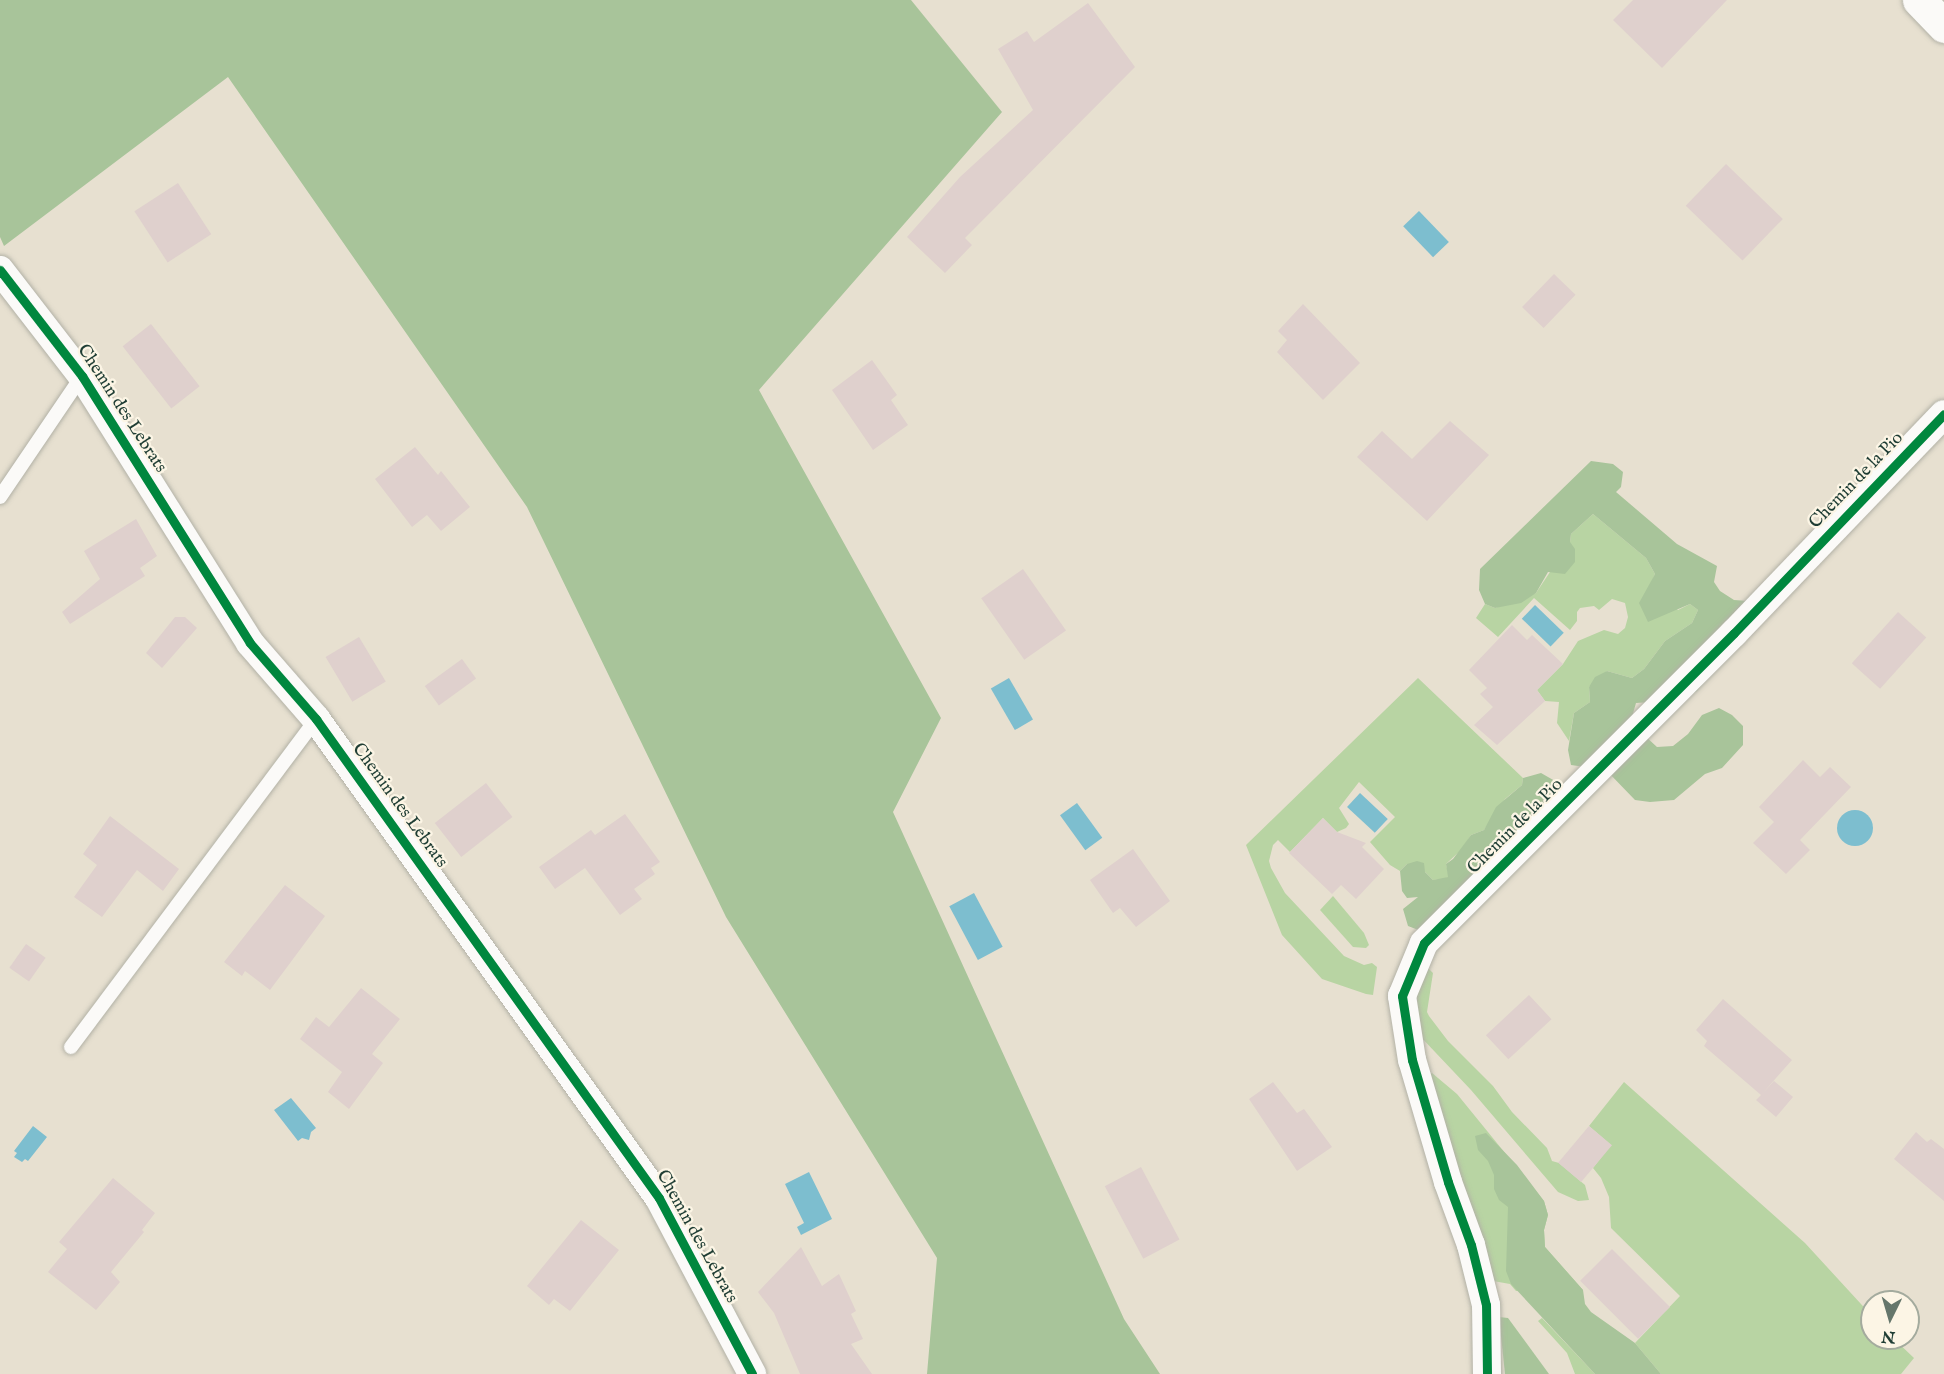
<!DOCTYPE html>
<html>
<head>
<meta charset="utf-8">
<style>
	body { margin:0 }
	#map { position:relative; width:1944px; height:1374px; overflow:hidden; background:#e7e0d0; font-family:"IM FELL English",serif }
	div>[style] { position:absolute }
	.green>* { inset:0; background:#b8d4a3 }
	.forest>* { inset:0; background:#a8c49a }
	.water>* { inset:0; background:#7dbecf; transform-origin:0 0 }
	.round { border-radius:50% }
	.building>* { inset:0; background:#dfd0cd; transform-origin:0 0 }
	.roads { filter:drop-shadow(0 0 2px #b2b1a6) drop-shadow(0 0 2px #b2b1a6) }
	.service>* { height:14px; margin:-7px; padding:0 7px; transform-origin:7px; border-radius:7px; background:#fbfaf8 }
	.minor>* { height:28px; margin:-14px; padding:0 14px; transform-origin:14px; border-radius:14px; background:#fbfaf8 }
	.primary>* { height:33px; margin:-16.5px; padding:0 16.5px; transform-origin:16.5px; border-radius:16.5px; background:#fbfaf8 }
	.cycleway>* { height:9px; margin:-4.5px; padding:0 4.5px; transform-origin:4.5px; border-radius:4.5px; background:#00873e }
	span { translate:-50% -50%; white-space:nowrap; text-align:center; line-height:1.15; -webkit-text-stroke:4.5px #fcf5e5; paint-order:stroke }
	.street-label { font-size:18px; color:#1f3d34 }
	.north { position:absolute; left:1860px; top:1290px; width:60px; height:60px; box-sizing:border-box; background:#fcf5e5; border:2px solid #a4ab9e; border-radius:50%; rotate:185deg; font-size:16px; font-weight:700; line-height:24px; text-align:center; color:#1f3d34 }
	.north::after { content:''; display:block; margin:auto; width:21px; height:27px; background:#65766b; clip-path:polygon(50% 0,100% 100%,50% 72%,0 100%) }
</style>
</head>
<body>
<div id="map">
	<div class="green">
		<i style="clip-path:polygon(1593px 514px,1646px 558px,1655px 574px,1649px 587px,1678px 610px,1690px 604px,1698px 610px,1692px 623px,1665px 641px,1644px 669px,1632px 678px,1607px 671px,1589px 687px,1590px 702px,1574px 713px,1569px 741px,1557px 723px,1559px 702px,1545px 701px,1537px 690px,1563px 664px,1578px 641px,1604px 630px,1618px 634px,1625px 628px,1628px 617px,1625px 603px,1612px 599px,1599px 610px,1594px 606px,1580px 608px,1577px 612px,1577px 621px,1570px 630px,1534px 598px,1498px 637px,1476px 618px,1485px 604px,1495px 608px,1536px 593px,1570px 542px,1571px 534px)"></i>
		<i style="clip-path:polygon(1418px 678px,1523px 778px,1522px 785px,1505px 799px,1484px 830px,1471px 835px,1462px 849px,1446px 864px,1449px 877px,1443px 879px,1433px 880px,1425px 872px,1407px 864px,1400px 871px,1390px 865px,1370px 842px,1395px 817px,1359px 782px,1339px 808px,1349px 824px,1346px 828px,1337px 832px,1323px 818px,1290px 852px,1278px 840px,1273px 845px,1269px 861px,1271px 868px,1285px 893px,1344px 956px,1364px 965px,1372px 963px,1377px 967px,1373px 995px,1366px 994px,1322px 979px,1282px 935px,1246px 845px)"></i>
		<i style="clip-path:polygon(1333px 896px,1364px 933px,1369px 945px,1366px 948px,1353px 947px,1320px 910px)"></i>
		<i style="clip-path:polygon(1427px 967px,1433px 973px,1427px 1012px,1429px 1016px,1448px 1041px,1493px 1086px,1512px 1112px,1547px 1148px,1552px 1161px,1559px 1163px,1585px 1185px,1589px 1200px,1578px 1201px,1558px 1192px,1471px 1090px,1418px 1034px,1414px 1004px)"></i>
		<i style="clip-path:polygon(1432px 1073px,1457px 1094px,1544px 1201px,1548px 1215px,1544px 1230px,1545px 1247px,1583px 1290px,1516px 1291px,1510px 1284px,1493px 1281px,1428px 1075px)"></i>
		<i style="clip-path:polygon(1624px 1082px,1805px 1243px,1872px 1316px,1872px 1338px,1893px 1338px,1914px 1358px,1901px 1374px,1661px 1374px,1635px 1343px,1680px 1296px,1611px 1228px,1609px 1197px,1601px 1178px,1593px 1168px,1611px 1145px,1589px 1126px)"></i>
		<i style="clip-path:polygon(1542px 1318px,1595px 1374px,1575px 1374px,1567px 1353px,1538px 1321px)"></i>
	</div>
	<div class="forest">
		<i style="clip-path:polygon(0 0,911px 0,1002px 112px,759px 390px,941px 718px,893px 812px,1124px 1319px,1160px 1374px,927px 1374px,937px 1258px,726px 917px,527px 507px,228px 77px,4px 246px,0 237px)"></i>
		<i style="clip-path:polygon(1591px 461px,1613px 464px,1623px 472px,1621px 487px,1616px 492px,1677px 544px,1717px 566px,1714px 582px,1720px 591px,1734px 600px,1748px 601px,1722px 660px,1697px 691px,1682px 700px,1636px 703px,1632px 717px,1644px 735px,1657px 747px,1673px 746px,1688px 734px,1702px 715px,1719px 708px,1732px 715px,1743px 726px,1743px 745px,1722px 768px,1705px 774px,1674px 800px,1650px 802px,1635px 800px,1606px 770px,1571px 765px,1568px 750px,1574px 713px,1590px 702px,1589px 687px,1595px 677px,1607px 671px,1632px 678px,1644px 669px,1665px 641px,1692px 623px,1698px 610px,1690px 604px,1648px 622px,1639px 603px,1655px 574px,1646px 558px,1593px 514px,1571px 534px,1570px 542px,1575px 549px,1575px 562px,1565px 574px,1548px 572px,1536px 593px,1521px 603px,1495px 608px,1485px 604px,1479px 590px,1480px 569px)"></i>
		<i style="clip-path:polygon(1541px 773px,1562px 785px,1421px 931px,1408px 926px,1403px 909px,1418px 897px,1407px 898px,1402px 891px,1400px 871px,1407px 864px,1417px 861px,1424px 863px,1425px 872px,1433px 880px,1448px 877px,1446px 864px,1453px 859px,1471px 835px,1484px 830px,1496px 807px,1522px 785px,1523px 778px)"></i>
		<i style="clip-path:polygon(1486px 1133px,1517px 1165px,1544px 1201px,1548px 1215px,1544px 1230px,1545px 1247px,1583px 1290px,1585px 1304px,1591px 1312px,1635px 1343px,1661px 1374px,1595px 1374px,1511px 1284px,1506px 1271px,1508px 1207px,1499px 1200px,1494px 1189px,1494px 1175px,1488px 1161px,1478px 1150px,1475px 1136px)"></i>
		<i style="clip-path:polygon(1499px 1317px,1508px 1318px,1549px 1374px,1505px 1374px)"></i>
	</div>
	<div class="water">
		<i style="left:1419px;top:211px;width:43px;height:22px;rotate:46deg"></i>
		<i style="left:1535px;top:605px;width:40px;height:19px;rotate:44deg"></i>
		<i style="left:1009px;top:678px;width:48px;height:21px;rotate:60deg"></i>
		<i style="left:1360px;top:793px;width:38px;height:19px;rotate:43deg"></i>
		<i style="left:1077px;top:803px;width:43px;height:21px;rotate:54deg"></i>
		<i class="round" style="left:1837px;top:810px;width:36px;height:36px"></i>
		<i style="left:974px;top:893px;width:61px;height:28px;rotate:62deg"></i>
		<i style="clip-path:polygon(291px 1098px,316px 1128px,311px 1132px,309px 1140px,302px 1138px,298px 1141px,274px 1110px)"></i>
		<i style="clip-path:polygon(33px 1126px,47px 1137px,28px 1161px,25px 1159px,22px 1162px,14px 1157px,17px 1153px,14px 1151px)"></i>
		<i style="clip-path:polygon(809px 1172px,832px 1219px,801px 1235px,797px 1227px,804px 1223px,785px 1184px)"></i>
	</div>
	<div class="building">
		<i style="clip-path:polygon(1633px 0,1727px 0,1662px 68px,1613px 20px)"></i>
		<i style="clip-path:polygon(1088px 3px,1135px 67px,965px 238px,972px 245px,945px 273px,907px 237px,960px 177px,1033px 110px,998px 49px,1027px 31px,1034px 42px)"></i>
		<i style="left:1726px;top:164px;width:79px;height:58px;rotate:44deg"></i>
		<i style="left:178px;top:183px;width:61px;height:52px;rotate:57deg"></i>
		<i style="left:1554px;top:274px;width:30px;height:46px;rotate:44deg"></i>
		<i style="clip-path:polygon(1303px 304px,1360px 363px,1323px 400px,1277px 352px,1287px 340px,1278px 331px)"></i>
		<i style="left:151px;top:324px;width:79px;height:36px;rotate:52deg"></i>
		<i style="clip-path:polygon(872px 360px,897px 395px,891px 400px,908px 425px,873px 450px,832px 390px)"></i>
		<i style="clip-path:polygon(1450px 421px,1489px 455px,1427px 521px,1357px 457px,1382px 431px,1412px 459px)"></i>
		<i style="clip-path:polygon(415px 447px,438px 475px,441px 471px,470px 507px,441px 531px,427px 515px,412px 527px,375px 479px)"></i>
		<i style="clip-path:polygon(136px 519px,157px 556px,140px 568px,145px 576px,70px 624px,62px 612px,100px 579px,84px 551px)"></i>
		<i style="left:1023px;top:569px;width:75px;height:51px;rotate:55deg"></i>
		<i style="left:1898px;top:612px;width:38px;height:69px;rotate:42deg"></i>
		<i style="clip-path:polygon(175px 617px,185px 617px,197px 628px,162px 668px,146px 653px)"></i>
		<i style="clip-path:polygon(1512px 625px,1527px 640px,1532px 635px,1563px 664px,1537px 690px,1545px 701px,1497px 745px,1474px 725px,1493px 707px,1480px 694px,1487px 688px,1469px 670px)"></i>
		<i style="left:359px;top:637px;width:52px;height:39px;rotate:59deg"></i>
		<i style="left:462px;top:659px;width:24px;height:46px;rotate:54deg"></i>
		<i style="clip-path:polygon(1803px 760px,1820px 777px,1830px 767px,1851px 787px,1800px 840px,1810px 850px,1786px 874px,1753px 843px,1774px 822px,1759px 807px)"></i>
		<i style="left:486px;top:783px;width:43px;height:65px;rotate:52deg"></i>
		<i style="clip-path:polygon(625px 814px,660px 862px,651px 868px,655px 874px,634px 889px,642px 899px,620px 915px,585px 868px,555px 889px,539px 867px,591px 830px,595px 835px)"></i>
		<i style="clip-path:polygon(110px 816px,179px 869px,163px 891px,137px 870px,102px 917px,74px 897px,97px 865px,83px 854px)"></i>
		<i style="clip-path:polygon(1323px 818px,1337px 832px,1366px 843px,1362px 847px,1384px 869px,1356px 899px,1341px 885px,1332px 894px,1289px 853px)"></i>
		<i style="clip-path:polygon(1133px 849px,1170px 901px,1136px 927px,1120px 908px,1113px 913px,1090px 880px)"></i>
		<i style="clip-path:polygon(285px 885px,325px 916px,270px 990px,245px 971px,242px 976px,224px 962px)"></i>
		<i style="left:26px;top:944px;width:24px;height:29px;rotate:35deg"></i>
		<i style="clip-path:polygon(361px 988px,400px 1019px,372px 1054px,383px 1063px,349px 1109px,328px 1092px,342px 1072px,300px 1039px,316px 1017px,329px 1027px)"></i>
		<i style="left:1529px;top:995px;width:33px;height:59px;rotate:47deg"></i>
		<i style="clip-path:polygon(1723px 999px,1792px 1060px,1762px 1094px,1774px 1081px,1793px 1097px,1776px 1117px,1756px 1100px,1761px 1095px,1704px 1046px,1707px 1041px,1696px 1030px)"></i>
		<i style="clip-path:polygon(1273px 1082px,1297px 1113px,1304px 1109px,1332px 1147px,1297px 1171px,1249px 1099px)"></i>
		<i style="left:1589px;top:1126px;width:30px;height:48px;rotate:40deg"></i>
		<i style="clip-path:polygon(1916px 1132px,1927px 1142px,1931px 1139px,1944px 1149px,1944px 1201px,1894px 1159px)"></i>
		<i style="left:1141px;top:1167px;width:82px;height:41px;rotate:62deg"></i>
		<i style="clip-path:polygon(113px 1178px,155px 1213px,142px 1230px,144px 1232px,111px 1272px,120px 1282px,96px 1310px,48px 1272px,67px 1249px,59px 1242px)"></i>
		<i style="clip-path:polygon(581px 1220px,619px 1250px,570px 1311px,554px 1299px,549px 1305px,527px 1286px)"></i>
		<i style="clip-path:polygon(801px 1247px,822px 1286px,839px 1274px,856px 1311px,851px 1314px,863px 1339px,851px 1344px,872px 1374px,800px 1374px,774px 1313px,758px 1292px)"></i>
		<i style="left:1612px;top:1249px;width:82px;height:45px;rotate:45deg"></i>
	</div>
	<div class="roads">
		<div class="service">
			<i style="left:0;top:497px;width:146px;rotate:-55.9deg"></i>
			<i style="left:71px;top:1047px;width:409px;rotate:-53.2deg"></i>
		</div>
		<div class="minor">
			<i style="left:0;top:270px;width:134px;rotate:52.3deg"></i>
			<i style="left:82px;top:376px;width:315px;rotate:57.8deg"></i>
			<i style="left:250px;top:643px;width:101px;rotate:49deg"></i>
			<i style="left:316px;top:719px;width:589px;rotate:54.39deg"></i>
			<i style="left:659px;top:1198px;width:199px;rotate:62.1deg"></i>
			<i style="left:1487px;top:1374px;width:69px;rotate:-90.8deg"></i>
			<i style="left:1486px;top:1305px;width:62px;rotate:-104deg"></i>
			<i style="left:1471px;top:1245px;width:67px;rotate:-110.1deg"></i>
			<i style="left:1448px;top:1182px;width:127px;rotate:-106.4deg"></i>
			<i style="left:1412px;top:1060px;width:65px;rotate:-98.9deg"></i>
			<i style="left:1402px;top:996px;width:57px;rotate:-67.5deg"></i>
			<i style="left:1424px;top:943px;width:438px;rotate:-45deg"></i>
			<i style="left:1734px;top:633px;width:303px;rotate:-46.2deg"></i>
		</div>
		<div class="primary">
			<i style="left:1919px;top:0;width:36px;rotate:46deg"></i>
		</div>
	</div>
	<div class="cycleway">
		<i style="left:0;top:270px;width:134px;rotate:52.3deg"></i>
		<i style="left:82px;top:376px;width:315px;rotate:57.8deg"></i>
		<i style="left:250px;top:643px;width:101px;rotate:49deg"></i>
		<i style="left:316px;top:719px;width:589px;rotate:54.39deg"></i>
		<i style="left:659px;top:1198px;width:199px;rotate:62.1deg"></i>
		<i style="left:1487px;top:1374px;width:69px;rotate:-90.8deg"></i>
		<i style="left:1486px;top:1305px;width:62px;rotate:-104deg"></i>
		<i style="left:1471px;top:1245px;width:67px;rotate:-110.1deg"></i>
		<i style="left:1448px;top:1182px;width:127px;rotate:-106.4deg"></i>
		<i style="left:1412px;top:1060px;width:65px;rotate:-98.9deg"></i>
		<i style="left:1402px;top:996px;width:57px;rotate:-67.5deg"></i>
		<i style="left:1424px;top:943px;width:438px;rotate:-45deg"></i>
		<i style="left:1734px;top:633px;width:303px;rotate:-46.2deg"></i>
	</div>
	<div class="street-label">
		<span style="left:121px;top:409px;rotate:57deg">Chemin des Lebrats</span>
		<span style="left:1857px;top:481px;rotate:-46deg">Chemin de la Pio</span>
		<span style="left:399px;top:806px;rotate:54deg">Chemin des Lebrats</span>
		<span style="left:1516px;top:827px;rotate:-45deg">Chemin de la Pio</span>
		<span style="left:696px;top:1237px;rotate:61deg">Chemin des Lebrats</span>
	</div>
	<div class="north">N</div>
</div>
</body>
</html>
